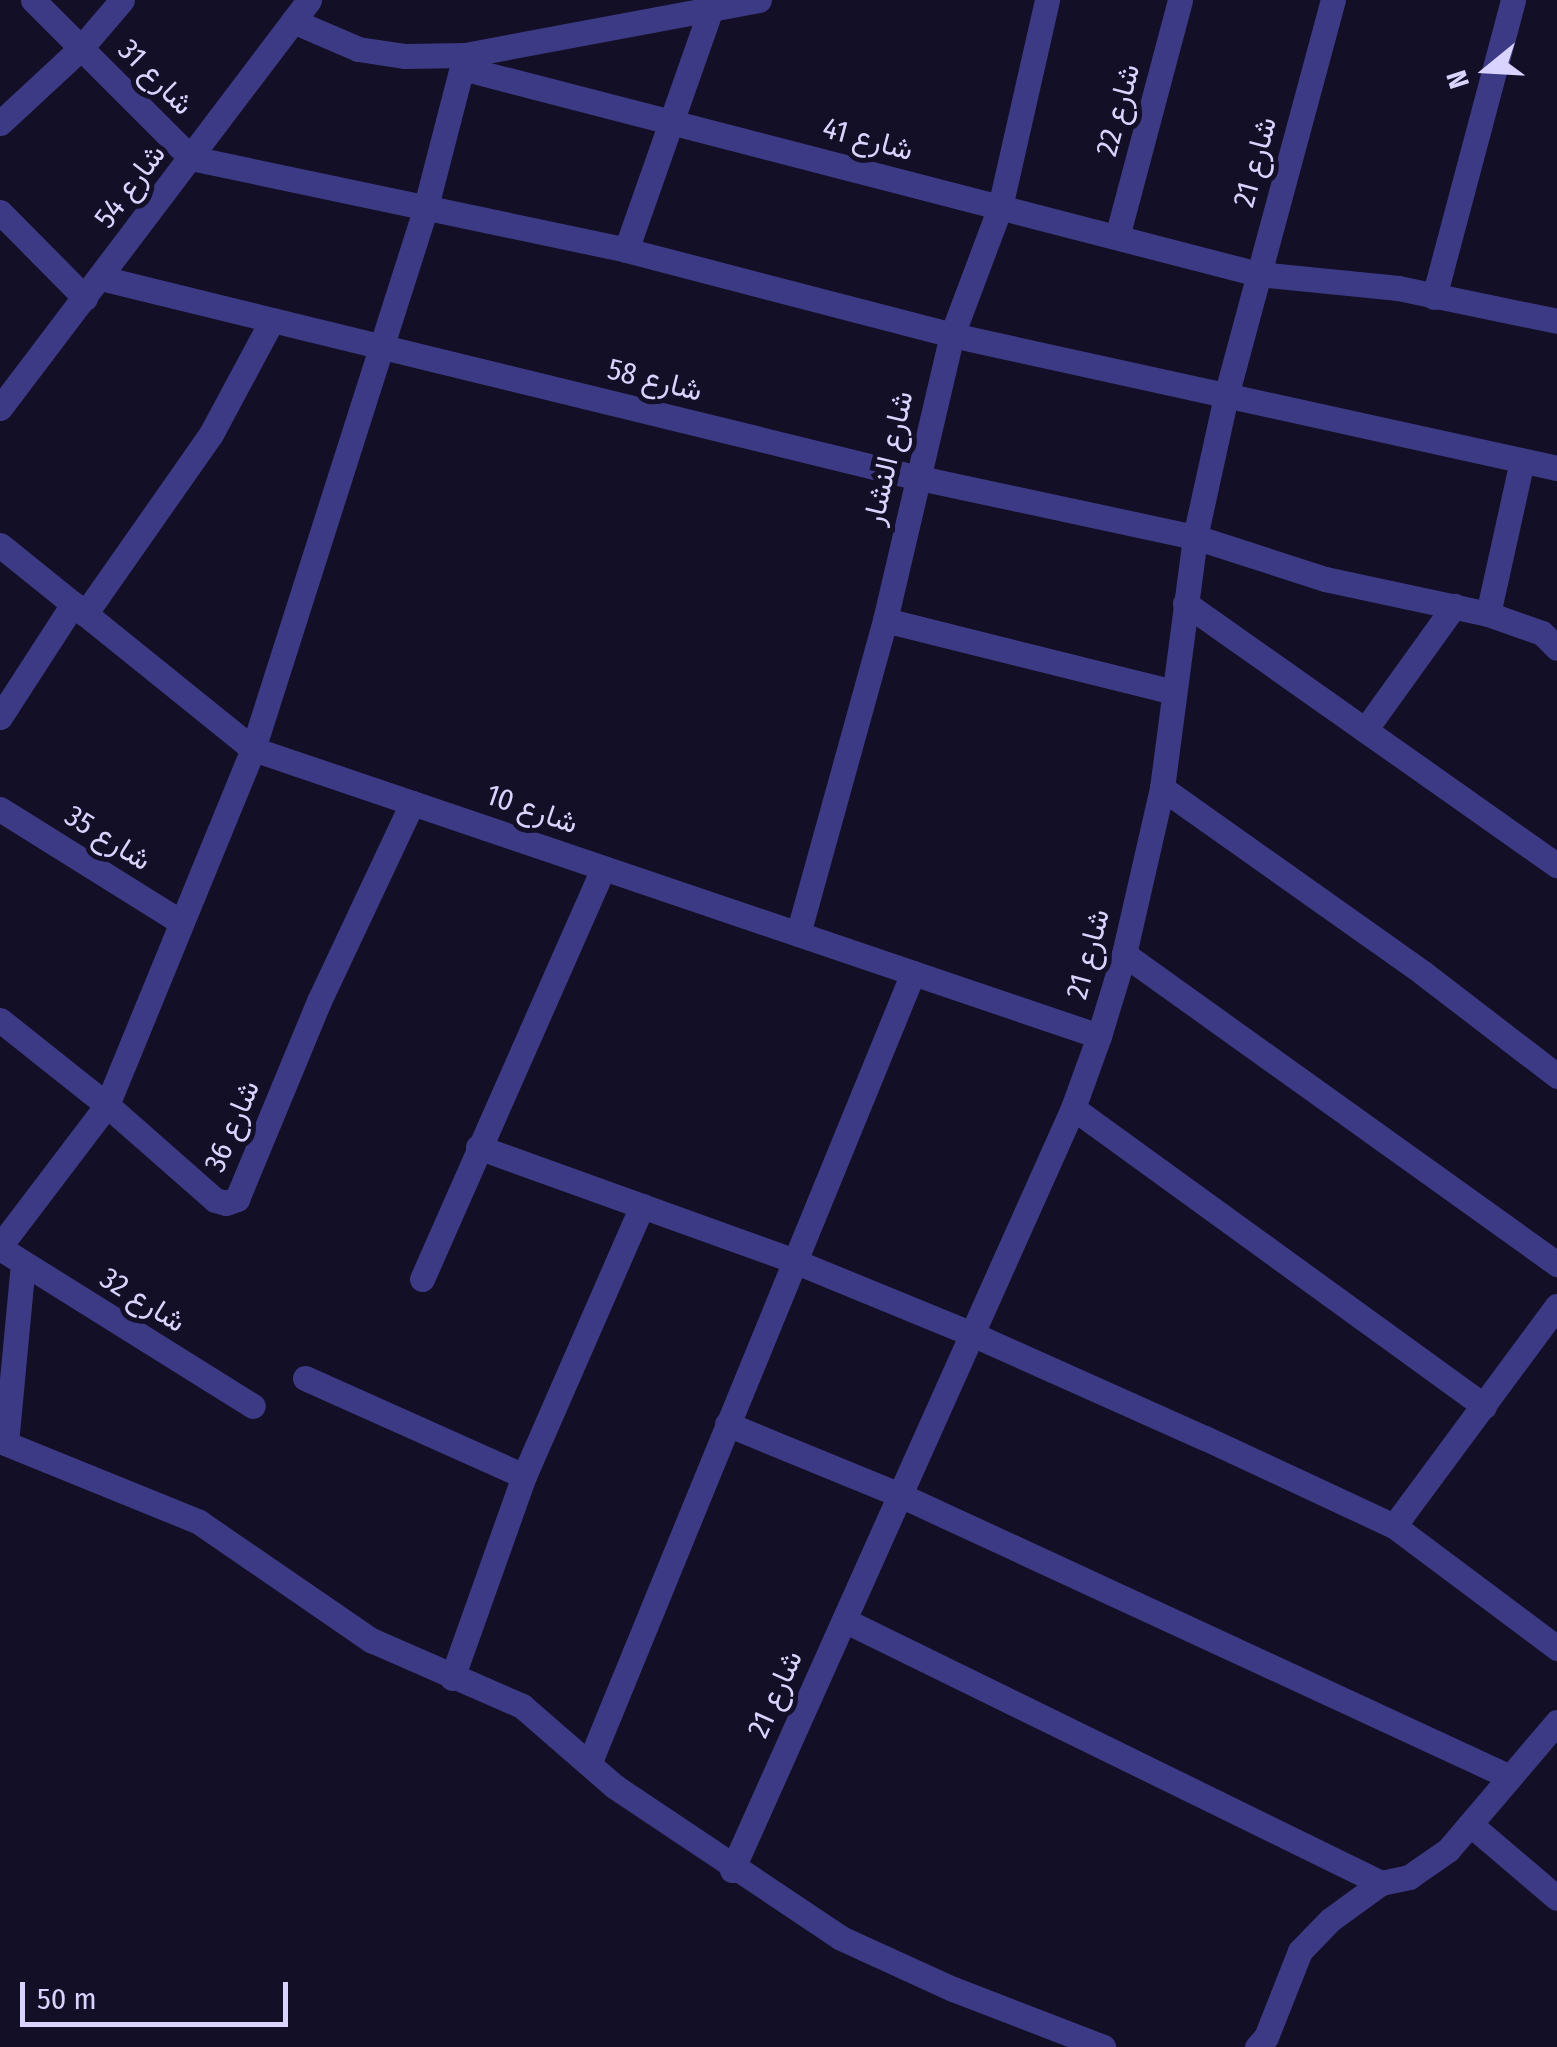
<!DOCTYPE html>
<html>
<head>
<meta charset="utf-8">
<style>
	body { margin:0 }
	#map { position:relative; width:1557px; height:2047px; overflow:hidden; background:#130f26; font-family:"Fira Sans Condensed",Vazirmatn,sans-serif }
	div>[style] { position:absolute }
	.minor>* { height:25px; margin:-12.5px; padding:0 12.5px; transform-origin:12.5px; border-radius:12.5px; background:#3d3a85 }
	span { translate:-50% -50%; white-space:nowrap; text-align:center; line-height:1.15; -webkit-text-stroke:10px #130f26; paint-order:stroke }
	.street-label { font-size:30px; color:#d9d4ff }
	.north { position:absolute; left:1437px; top:20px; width:100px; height:100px; -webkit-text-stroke:8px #130f26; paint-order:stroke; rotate:252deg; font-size:28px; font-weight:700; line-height:40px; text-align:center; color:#d9d4ff }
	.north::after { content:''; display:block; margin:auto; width:35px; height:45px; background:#d9d4ff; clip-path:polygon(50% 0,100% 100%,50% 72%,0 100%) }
	.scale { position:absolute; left:20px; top:1982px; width:268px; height:45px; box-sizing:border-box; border:5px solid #d9d4ff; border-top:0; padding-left:12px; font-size:30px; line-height:35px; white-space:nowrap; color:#d9d4ff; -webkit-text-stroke:8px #130f26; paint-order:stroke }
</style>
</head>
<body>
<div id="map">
	<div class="minor">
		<i style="left:33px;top:0;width:223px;rotate:45deg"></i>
		<i style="left:191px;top:158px;width:445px;rotate:11.9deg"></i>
		<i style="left:626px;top:250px;width:337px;rotate:14.6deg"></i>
		<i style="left:952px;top:335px;width:619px;rotate:12.4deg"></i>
		<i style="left:293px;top:21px;width:71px;rotate:23.3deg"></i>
		<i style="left:358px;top:49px;width:48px;rotate:8.5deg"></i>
		<i style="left:405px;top:56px;width:60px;rotate:-1deg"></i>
		<i style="left:465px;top:55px;width:299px;rotate:-10.6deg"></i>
		<i style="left:462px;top:68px;width:822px;rotate:14.51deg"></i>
		<i style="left:1258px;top:274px;width:141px;rotate:5.7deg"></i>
		<i style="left:1398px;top:288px;width:162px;rotate:11.7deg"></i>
		<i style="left:0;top:123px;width:110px;rotate:-42.8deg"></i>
		<i style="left:81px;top:48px;width:63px;rotate:-49.5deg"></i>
		<i style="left:0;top:212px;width:121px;rotate:45.3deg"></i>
		<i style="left:1117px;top:237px;width:245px;rotate:-75.1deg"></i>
		<i style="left:626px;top:250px;width:256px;rotate:-70.6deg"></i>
		<i style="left:101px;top:278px;width:838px;rotate:13.74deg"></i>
		<i style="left:915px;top:477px;width:286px;rotate:12.1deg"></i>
		<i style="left:1195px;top:537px;width:137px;rotate:17.9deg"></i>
		<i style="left:1325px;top:579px;width:167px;rotate:12.1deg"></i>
		<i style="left:1488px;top:614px;width:57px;rotate:19.4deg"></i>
		<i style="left:1542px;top:633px;width:21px;rotate:45deg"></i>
		<i style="left:1434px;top:297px;width:307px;rotate:-75.1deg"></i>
		<i style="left:0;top:408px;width:512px;rotate:-52.86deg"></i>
		<i style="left:0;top:545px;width:325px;rotate:38.9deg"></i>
		<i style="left:253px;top:749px;width:893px;rotate:18.74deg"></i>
		<i style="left:1185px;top:603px;width:455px;rotate:35.2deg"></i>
		<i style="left:85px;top:614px;width:220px;rotate:-55deg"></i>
		<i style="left:211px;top:434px;width:129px;rotate:-61.8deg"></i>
		<i style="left:1488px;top:614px;width:157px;rotate:-77.5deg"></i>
		<i style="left:885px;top:620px;width:297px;rotate:14deg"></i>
		<i style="left:0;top:717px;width:135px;rotate:-57.1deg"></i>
		<i style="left:1365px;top:730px;width:153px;rotate:-54.3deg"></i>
		<i style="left:1162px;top:788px;width:320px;rotate:35.3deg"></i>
		<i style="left:1423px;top:973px;width:169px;rotate:37.5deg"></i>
		<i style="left:0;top:809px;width:213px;rotate:32deg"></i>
		<i style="left:798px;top:934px;width:326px;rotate:-74.5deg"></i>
		<i style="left:885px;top:620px;width:293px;rotate:-76.8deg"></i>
		<i style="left:952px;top:335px;width:137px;rotate:-69.4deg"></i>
		<i style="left:1000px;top:207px;width:212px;rotate:-77.2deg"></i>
		<i style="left:1124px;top:954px;width:533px;rotate:35.6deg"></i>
		<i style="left:0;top:1020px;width:137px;rotate:38.5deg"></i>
		<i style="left:107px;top:1105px;width:144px;rotate:41.3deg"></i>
		<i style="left:215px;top:1200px;width:11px;rotate:15deg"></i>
		<i style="left:226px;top:1203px;width:12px;rotate:-20deg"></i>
		<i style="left:237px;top:1199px;width:214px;rotate:-67.5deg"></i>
		<i style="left:319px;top:1001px;width:219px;rotate:-64.8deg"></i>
		<i style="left:1073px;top:1108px;width:508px;rotate:35.94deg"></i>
		<i style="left:478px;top:1147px;width:336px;rotate:19.8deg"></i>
		<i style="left:794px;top:1261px;width:192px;rotate:22.3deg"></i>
		<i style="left:972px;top:1334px;width:255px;rotate:24.1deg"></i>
		<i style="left:1205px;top:1438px;width:208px;rotate:25deg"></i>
		<i style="left:1394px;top:1526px;width:204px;rotate:36.8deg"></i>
		<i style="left:0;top:1246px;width:177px;rotate:-52.8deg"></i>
		<i style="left:107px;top:1105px;width:385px;rotate:-67.7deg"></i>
		<i style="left:253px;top:749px;width:566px;rotate:-72.3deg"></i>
		<i style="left:425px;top:210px;width:160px;rotate:-75.5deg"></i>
		<i style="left:0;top:1248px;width:298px;rotate:32deg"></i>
		<i style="left:422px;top:1279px;width:449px;rotate:-66.2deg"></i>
		<i style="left:305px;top:1378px;width:240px;rotate:24.1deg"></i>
		<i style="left:727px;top:1424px;width:187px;rotate:22.3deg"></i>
		<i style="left:900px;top:1495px;width:672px;rotate:24.81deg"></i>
		<i style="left:0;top:1441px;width:215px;rotate:22.1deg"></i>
		<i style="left:199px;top:1522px;width:209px;rotate:34.5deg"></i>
		<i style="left:371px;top:1640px;width:165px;rotate:23.6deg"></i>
		<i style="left:522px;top:1706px;width:122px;rotate:41deg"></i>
		<i style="left:614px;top:1786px;width:273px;rotate:33.8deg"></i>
		<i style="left:841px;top:1938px;width:123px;rotate:24.5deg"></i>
		<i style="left:953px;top:1989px;width:161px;rotate:21.1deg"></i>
		<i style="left:6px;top:1443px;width:181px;rotate:-84.6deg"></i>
		<i style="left:1394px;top:1526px;width:274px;rotate:-53.5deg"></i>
		<i style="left:844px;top:1620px;width:598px;rotate:26.09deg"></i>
		<i style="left:1381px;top:1883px;width:29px;rotate:-12deg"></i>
		<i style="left:1409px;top:1877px;width:47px;rotate:-34.7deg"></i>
		<i style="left:1448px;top:1850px;width:168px;rotate:-49.6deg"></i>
		<i style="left:452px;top:1678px;width:214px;rotate:-70.4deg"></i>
		<i style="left:524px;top:1476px;width:295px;rotate:-66.4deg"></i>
		<i style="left:589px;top:1764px;width:855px;rotate:-67.73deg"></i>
		<i style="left:1470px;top:1824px;width:114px;rotate:40.4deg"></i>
		<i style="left:732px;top:1870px;width:835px;rotate:-65.89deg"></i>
		<i style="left:1073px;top:1108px;width:77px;rotate:-70.1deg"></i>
		<i style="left:1099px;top:1036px;width:86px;rotate:-73deg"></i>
		<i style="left:1124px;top:954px;width:170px;rotate:-77.1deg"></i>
		<i style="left:1162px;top:788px;width:253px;rotate:-82.5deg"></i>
		<i style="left:1195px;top:537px;width:144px;rotate:-77.6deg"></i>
		<i style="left:1226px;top:396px;width:410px;rotate:-74.9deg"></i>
		<i style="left:1257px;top:2047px;width:13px;rotate:-48deg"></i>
		<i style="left:1266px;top:2037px;width:92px;rotate:-68.4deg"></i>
		<i style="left:1300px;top:1951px;width:43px;rotate:-45.9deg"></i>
		<i style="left:1330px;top:1920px;width:63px;rotate:-36deg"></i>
	</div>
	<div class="street-label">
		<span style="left:156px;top:77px;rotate:45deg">شارع 31</span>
		<span style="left:1118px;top:110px;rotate:-75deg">شارع 22</span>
		<span style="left:868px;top:139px;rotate:15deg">شارع 41</span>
		<span style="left:1255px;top:162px;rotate:-75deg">شارع 21</span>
		<span style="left:130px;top:186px;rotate:-53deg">شارع 54</span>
		<span style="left:655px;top:380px;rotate:14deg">شارع 58</span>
		<span style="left:888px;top:458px;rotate:-77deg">شارع النشار</span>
		<span style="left:532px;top:809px;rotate:19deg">شارع 10</span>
		<span style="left:108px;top:838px;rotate:32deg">شارع 35</span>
		<span style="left:1088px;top:954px;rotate:-75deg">شارع 21</span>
		<span style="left:232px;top:1126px;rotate:-67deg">شارع 36</span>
		<span style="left:143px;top:1300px;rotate:32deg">شارع 32</span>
		<span style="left:775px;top:1694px;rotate:-66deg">شارع 21</span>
	</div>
	<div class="north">N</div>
	<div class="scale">50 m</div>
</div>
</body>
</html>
